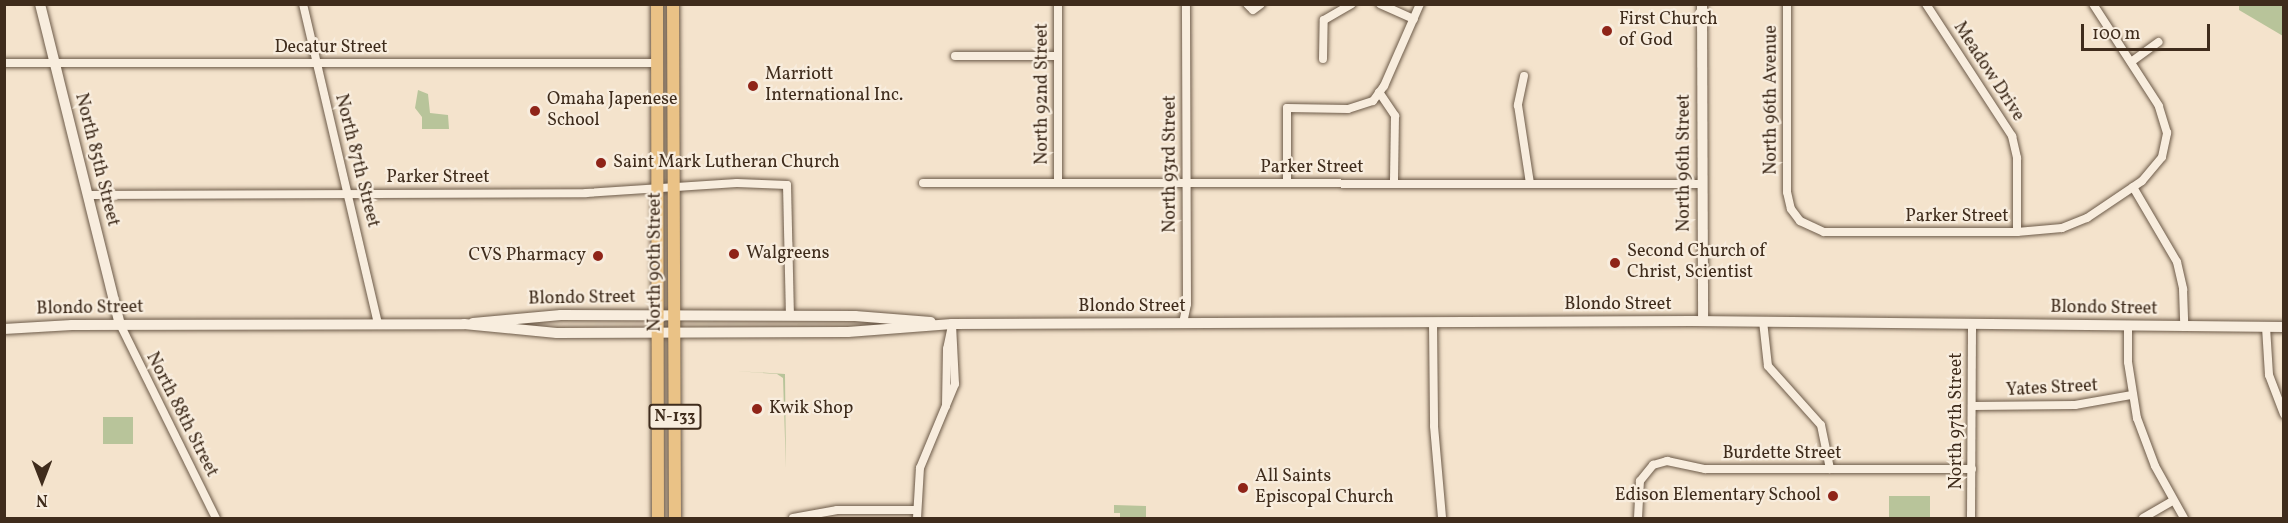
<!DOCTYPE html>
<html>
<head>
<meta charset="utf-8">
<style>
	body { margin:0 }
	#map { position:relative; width:2288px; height:523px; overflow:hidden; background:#f4e3cc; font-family:Vollkorn,serif }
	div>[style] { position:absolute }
	.green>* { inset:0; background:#b8c49a; transform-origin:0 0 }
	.roads { filter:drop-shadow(0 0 2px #6c5a48) drop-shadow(0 0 2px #6c5a48) }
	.street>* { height:8px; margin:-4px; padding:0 4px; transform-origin:4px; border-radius:4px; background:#f8edde }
	.secondary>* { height:10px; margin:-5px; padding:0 5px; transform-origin:5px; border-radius:5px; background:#f8edde }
	.primary>* { height:12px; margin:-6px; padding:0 6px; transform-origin:6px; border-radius:6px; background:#eac286 }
	.dots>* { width:16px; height:16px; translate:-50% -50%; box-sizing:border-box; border:3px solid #f8edde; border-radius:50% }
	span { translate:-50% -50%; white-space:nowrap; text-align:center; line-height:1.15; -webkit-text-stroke:4.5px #f8edde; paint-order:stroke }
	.shield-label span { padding:2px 4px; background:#f8edde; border:2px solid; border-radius:4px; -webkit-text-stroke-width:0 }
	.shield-label { font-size:16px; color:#3f2c1c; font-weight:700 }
	.poi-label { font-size:18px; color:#3f2c1c }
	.left { translate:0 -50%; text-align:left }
	.right { translate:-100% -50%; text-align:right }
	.street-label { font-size:18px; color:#3f2c1c }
	.frame { position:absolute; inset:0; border:6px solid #3f2c1c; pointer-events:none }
	.north { position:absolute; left:12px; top:451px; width:60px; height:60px; -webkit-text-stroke:4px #f8edde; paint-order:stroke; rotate:180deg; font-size:16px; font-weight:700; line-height:24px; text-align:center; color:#3f2c1c }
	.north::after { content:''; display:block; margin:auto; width:21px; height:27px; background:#3f2c1c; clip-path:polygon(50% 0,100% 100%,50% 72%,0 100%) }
	.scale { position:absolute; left:2081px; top:24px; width:129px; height:27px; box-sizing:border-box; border:3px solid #3f2c1c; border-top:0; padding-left:8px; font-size:18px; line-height:21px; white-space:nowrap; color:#3f2c1c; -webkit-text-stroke:4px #f8edde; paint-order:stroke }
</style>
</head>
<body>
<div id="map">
	<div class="green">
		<i style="clip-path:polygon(2239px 5px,2283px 5px,2283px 36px,2239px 10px)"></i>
		<i style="clip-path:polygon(418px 90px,428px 94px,430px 113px,448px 115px,449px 129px,422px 129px,422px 117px,415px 108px)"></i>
		<i style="clip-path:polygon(735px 371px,785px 374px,786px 469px,783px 378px,777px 374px)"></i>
		<i style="left:103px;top:417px;width:30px;height:27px"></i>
		<i style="left:1889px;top:496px;width:41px;height:22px"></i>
		<i style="clip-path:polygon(1114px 505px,1146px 506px,1146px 518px,1120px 518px,1120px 513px,1114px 513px)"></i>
	</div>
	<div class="roads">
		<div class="street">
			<i style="left:303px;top:4px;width:329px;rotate:76.8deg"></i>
			<i style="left:1058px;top:4px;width:179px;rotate:90deg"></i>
			<i style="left:1247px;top:4px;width:8px;rotate:45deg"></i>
			<i style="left:1253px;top:10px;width:10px;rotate:-37deg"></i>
			<i style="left:1380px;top:4px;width:37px;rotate:24deg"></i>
			<i style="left:1787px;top:4px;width:188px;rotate:90deg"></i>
			<i style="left:1787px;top:192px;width:17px;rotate:77deg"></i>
			<i style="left:1791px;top:209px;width:15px;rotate:53deg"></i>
			<i style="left:1800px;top:221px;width:26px;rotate:25deg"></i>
			<i style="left:1824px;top:232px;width:193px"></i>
			<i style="left:2017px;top:232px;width:45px;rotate:-5.1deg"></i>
			<i style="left:2062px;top:228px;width:27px;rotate:-22deg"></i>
			<i style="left:2087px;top:218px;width:66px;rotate:-33.9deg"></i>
			<i style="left:2142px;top:181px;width:31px;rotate:-50deg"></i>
			<i style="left:2162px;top:157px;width:25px;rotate:-78deg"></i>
			<i style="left:2167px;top:133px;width:28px;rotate:-107deg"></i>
			<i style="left:2159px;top:106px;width:121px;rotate:-122.9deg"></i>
			<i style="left:1926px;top:4px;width:158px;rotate:56.9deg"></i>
			<i style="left:2012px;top:136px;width:23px;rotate:77deg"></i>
			<i style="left:2017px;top:158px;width:74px;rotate:90deg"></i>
			<i style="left:955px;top:56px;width:103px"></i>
			<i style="left:1323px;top:59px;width:39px;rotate:-89deg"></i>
			<i style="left:1324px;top:20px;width:32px;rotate:-30deg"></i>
			<i style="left:2131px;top:62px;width:34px;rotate:-36deg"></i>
			<i style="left:4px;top:63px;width:653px"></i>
			<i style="left:1524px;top:76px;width:30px;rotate:102deg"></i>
			<i style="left:1518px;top:105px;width:79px;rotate:81.3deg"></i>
			<i style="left:1379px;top:92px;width:29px;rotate:56deg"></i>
			<i style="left:1395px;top:116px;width:67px;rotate:90.9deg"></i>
			<i style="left:923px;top:183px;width:777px;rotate:0.07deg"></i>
			<i style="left:1287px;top:183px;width:75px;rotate:-90deg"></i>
			<i style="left:1287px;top:108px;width:61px;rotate:0.9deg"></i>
			<i style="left:1348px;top:109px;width:26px;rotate:-18deg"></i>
			<i style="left:1373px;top:101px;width:19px;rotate:-54deg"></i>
			<i style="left:1384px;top:86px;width:90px;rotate:-66.3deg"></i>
			<i style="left:2133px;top:187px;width:87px;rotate:59.6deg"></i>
			<i style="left:2177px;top:262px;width:28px;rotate:77deg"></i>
			<i style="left:2183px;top:289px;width:38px;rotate:88deg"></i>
			<i style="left:88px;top:195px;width:498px;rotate:-0.2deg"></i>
			<i style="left:586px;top:193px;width:151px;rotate:-3.8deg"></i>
			<i style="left:737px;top:183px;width:50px;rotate:2.3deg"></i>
			<i style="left:787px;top:185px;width:131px;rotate:88.7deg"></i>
			<i style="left:1763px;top:321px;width:45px;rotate:83.7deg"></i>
			<i style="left:1768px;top:366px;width:79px;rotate:48.1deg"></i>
			<i style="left:1821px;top:425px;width:45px;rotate:78.4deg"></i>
			<i style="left:1183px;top:323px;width:19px;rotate:-78deg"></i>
			<i style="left:1187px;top:304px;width:300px;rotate:-90.2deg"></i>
			<i style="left:1433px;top:323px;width:103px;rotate:89.4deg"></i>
			<i style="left:1434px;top:426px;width:92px;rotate:85deg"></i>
			<i style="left:120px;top:324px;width:216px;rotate:63.7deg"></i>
			<i style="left:2128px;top:326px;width:36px;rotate:90deg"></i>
			<i style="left:2128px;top:362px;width:57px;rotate:80.9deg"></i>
			<i style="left:2137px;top:418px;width:51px;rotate:69.4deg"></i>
			<i style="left:2155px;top:466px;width:60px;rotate:60.9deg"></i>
			<i style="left:2266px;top:327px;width:48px;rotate:86.4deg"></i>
			<i style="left:2269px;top:375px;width:42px;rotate:69deg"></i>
			<i style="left:946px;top:406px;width:57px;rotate:-89deg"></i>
			<i style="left:947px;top:349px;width:25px;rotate:-78deg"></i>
			<i style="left:1972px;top:406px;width:103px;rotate:-0.6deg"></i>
			<i style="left:2075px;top:405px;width:58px;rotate:-10deg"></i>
			<i style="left:793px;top:518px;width:45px;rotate:-10.3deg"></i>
			<i style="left:837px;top:510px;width:80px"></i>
			<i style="left:917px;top:518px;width:50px;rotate:-86.6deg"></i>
			<i style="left:920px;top:468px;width:91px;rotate:-67.4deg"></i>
			<i style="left:955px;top:384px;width:60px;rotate:-92.9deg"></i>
			<i style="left:1638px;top:518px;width:37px;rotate:-87deg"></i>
			<i style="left:1640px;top:481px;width:21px;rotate:-51deg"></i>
			<i style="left:1653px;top:465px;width:15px;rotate:-16deg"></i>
			<i style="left:1667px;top:461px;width:39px;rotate:12deg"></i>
			<i style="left:1705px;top:469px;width:267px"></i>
			<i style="left:1971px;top:518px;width:195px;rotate:-89.7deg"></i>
			<i style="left:2143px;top:518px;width:34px;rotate:-30deg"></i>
		</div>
		<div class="secondary">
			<i style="left:40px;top:4px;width:330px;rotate:76deg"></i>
			<i style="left:1702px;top:4px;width:317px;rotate:89.8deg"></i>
			<i style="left:473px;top:323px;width:88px;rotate:-5.2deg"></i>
			<i style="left:561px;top:315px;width:294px;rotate:0.2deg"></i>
			<i style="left:855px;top:316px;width:76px;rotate:4.5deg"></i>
			<i style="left:4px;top:329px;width:68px;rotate:-3.4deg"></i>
			<i style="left:72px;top:325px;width:392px;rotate:-0.1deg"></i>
			<i style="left:464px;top:324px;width:93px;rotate:5.5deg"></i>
			<i style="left:557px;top:333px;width:291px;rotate:-0.2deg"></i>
			<i style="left:848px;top:332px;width:104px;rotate:-4.4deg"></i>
			<i style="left:952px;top:324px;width:740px;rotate:-0.23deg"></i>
			<i style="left:1692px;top:321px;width:592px;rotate:0.58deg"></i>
		</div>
		<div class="primary">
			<i style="left:657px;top:4px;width:514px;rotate:89.89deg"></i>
			<i style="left:673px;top:4px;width:514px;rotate:89.78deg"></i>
		</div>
	</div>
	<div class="dots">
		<i style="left:1607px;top:31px;background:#8f2418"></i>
		<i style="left:753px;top:86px;background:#8f2418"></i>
		<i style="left:535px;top:111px;background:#8f2418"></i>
		<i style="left:601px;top:163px;background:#8f2418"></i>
		<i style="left:734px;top:254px;background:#8f2418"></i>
		<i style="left:598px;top:256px;background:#8f2418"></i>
		<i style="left:1615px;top:263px;background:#8f2418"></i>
		<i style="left:757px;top:409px;background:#8f2418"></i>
		<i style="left:1243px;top:488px;background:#8f2418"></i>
		<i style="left:1833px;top:496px;background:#8f2418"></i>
	</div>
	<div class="shield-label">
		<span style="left:675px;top:417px">N-133</span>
	</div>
	<div class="poi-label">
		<span class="left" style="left:1619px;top:31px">First Church<br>of God</span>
		<span class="left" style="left:765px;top:86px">Marriott<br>International Inc.</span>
		<span class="left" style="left:547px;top:111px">Omaha Japenese<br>School</span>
		<span class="left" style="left:613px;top:163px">Saint Mark Lutheran Church</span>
		<span class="left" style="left:1627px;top:263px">Second Church of<br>Christ, Scientist</span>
		<span class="left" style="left:746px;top:254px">Walgreens</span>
		<span class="right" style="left:586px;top:256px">CVS Pharmacy</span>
		<span class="left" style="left:769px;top:409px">Kwik Shop</span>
		<span class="left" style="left:1255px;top:488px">All Saints<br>Episcopal Church</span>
		<span class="right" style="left:1821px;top:496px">Edison Elementary School</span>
	</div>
	<div class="street-label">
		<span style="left:331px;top:48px">Decatur Street</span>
		<span style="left:1988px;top:72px;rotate:57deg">Meadow Drive</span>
		<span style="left:1043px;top:94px;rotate:-90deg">North 92nd Street</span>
		<span style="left:1772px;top:100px;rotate:-90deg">North 96th Avenue</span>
		<span style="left:96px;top:160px;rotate:76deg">North 85th Street</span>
		<span style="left:356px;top:161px;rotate:76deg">North 87th Street</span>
		<span style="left:1685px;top:163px;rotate:-90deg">North 96th Street</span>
		<span style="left:1171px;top:164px;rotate:-90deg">North 93rd Street</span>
		<span style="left:1312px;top:168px">Parker Street</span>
		<span style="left:438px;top:178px">Parker Street</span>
		<span style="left:1957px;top:217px">Parker Street</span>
		<span style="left:656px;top:262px;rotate:-90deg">North 90th Street</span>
		<span style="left:582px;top:299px;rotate:-1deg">Blondo Street</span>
		<span style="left:1618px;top:305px">Blondo Street</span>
		<span style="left:1132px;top:307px">Blondo Street</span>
		<span style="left:90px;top:309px;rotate:-1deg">Blondo Street</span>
		<span style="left:2104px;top:309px;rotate:1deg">Blondo Street</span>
		<span style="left:2052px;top:389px;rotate:-3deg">Yates Street</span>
		<span style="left:181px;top:415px;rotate:63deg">North 88th Street</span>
		<span style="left:1957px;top:421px;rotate:-90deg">North 97th Street</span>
		<span style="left:1782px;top:454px">Burdette Street</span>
	</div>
	<div class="frame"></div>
	<div class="north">N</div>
	<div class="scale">100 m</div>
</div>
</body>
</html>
